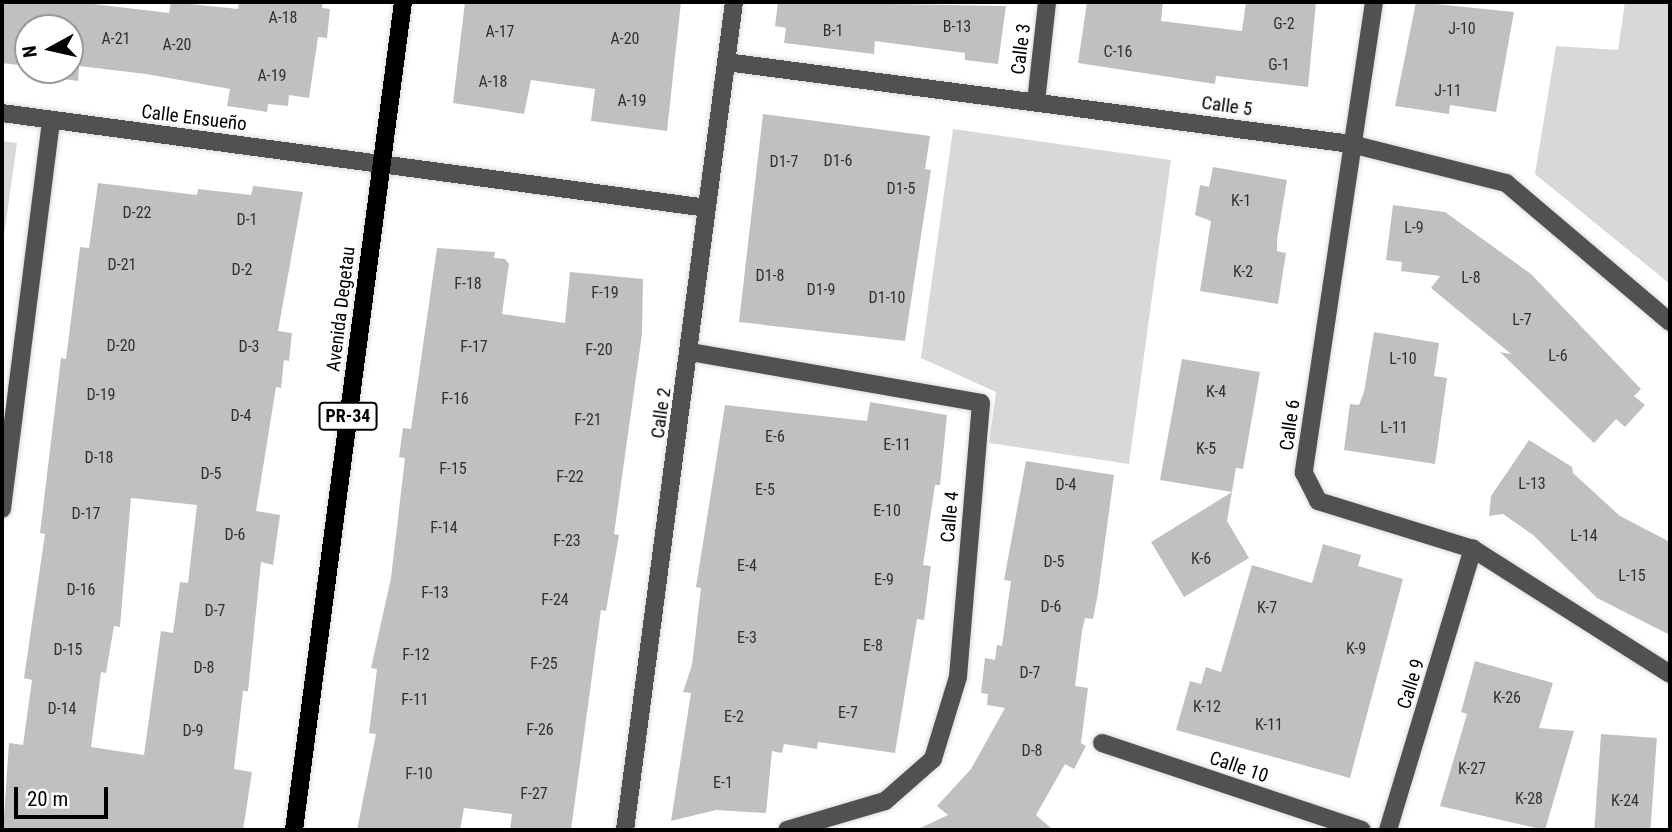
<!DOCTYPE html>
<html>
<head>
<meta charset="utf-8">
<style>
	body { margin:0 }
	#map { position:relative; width:1672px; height:832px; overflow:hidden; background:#fff; font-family:"Roboto Condensed",sans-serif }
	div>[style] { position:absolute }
	.green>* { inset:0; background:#d8d8d8 }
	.building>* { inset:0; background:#c0c0c0; transform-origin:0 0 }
	.roads { filter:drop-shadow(0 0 2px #dbdbdb) drop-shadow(0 0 2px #dbdbdb) }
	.minor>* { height:18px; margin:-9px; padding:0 9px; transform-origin:9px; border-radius:9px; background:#515151 }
	.major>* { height:18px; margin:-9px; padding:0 9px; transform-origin:9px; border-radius:9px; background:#000 }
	span { translate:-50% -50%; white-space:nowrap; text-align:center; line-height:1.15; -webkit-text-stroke:6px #fff; paint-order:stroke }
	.number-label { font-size:16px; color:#303030 }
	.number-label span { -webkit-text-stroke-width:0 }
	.shield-label span { padding:2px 5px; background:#fff; border:2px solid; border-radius:5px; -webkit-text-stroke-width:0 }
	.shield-label { font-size:18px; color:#000; font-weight:700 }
	.street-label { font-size:19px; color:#000 }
	.frame { position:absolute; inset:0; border:4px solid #000; pointer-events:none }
	.north { position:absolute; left:14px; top:14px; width:70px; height:70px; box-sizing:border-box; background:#fff; border:2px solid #999; border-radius:50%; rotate:262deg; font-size:19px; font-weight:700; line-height:28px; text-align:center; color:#000 }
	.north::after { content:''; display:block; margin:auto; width:24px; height:32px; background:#000; clip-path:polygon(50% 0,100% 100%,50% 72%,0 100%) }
	.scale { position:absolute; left:14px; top:787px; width:94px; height:32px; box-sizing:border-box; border:4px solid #000; border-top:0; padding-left:9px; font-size:21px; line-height:24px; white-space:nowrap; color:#000; -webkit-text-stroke:5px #fff; paint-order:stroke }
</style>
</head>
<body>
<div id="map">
	<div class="green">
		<i style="clip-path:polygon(1625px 2px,1670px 2px,1670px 284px,1535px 174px,1556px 46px,1618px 50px)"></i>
		<i style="clip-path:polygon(953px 129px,1171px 160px,1129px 464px,989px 443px,996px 392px,921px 358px)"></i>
		<i style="clip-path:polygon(2px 141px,17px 143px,2px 249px)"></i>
	</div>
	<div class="building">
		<i style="clip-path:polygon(evenodd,2px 2px,77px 2px,169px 13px,171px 2px,238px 9px,239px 2px,323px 2px,322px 8px,330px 9px,327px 38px,318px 37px,309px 98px,289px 95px,288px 106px,268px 104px,267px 112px,227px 106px,230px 89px,146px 74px,79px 66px,78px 81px,25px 74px,26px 66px,2px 63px,2px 2px,28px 28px,70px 28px,70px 70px,28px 70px,28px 28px)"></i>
		<i style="clip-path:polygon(465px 2px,681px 2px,667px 131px,591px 121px,595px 89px,531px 80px,524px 114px,453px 103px)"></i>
		<i style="clip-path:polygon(778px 2px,1006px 6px,998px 64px,965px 60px,965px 53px,875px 41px,874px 54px,784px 43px,786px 28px,775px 26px)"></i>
		<i style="clip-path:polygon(1087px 2px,1163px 2px,1161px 21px,1242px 31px,1246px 2px,1316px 2px,1308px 87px,1216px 76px,1215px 84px,1078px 63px)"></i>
		<i style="clip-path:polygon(1416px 2px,1514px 12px,1496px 112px,1450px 105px,1449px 114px,1395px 106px)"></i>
		<i style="clip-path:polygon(763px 114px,930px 136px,925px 169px,931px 170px,905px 341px,739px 322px)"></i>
		<i style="clip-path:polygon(1213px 167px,1287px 180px,1277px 240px,1277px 251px,1286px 253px,1278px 304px,1200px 291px,1211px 221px,1195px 215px,1200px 185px,1209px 187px)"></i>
		<i style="clip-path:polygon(evenodd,98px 183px,197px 195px,198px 189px,251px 195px,253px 186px,303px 192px,278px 331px,292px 333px,289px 361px,284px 360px,281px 388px,276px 387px,256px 511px,280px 515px,273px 565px,261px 562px,248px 691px,243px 691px,234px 769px,252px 772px,243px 830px,3px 830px,9px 743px,23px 745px,32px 680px,24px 678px,45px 534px,40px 533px,61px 358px,66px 359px,80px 247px,89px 248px,98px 183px,131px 498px,197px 505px,188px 583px,180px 582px,173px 633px,161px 631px,144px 755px,91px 747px,101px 672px,106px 673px,114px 626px,120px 627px,131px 498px)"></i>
		<i style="clip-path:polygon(1393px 205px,1445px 212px,1531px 274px,1641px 389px,1634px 396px,1645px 405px,1625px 427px,1616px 419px,1594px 443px,1500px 352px,1511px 354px,1431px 288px,1440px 276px,1401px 271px,1402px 262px,1386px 260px)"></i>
		<i style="clip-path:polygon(437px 248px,495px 252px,494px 258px,505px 259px,509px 264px,502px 314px,565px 323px,570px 272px,643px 279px,642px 334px,614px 534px,619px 535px,606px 611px,601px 610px,571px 830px,510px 830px,512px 814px,464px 808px,460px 830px,357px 830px,376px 734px,369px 733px,377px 669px,371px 668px,391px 578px,405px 458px,399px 457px,403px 428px,411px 429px)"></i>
		<i style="clip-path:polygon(1374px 332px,1439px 343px,1434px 376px,1447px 378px,1435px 464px,1344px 450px,1350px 404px,1359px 405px,1364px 392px)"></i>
		<i style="clip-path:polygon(1182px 359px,1260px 372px,1243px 469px,1236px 468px,1227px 521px,1249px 558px,1184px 597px,1151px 542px,1232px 492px,1160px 480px)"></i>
		<i style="clip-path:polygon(870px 402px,947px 415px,940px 485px,935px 485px,923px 565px,931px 566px,924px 620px,917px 619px,895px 753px,818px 742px,817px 749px,784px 744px,782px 753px,772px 751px,766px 813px,716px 810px,671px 821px,691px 693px,683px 692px,692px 665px,701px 588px,696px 587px,725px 405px,867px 421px)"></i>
		<i style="clip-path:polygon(1529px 440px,1572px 467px,1573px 473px,1620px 516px,1670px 542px,1670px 635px,1597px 598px,1533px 535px,1503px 514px,1489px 516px,1491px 496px)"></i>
		<i style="clip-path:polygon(1026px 461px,1114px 475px,1098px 593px,1093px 619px,1085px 618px,1082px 631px,1075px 686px,1088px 688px,1081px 743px,1086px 746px,1074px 769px,1065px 764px,1036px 815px,1053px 830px,916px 830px,948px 815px,937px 806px,971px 769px,1005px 708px,987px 705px,988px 694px,981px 693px,985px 658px,995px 660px,997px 645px,1002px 646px,1011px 581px,1004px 580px)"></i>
		<i style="clip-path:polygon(1323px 544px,1361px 555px,1358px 566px,1403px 579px,1350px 778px,1176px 730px,1190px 681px,1201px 684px,1206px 667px,1221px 672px,1252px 565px,1312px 583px)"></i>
		<i style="clip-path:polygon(1475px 661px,1553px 683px,1539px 728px,1574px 731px,1545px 830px,1440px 806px,1467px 714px,1461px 712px)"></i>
		<i style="left:1601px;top:734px;width:56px;height:96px;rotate:4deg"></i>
	</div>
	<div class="roads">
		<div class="minor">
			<i style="left:1374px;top:2px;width:476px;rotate:98.5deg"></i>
			<i style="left:1304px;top:473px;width:31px;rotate:63deg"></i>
			<i style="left:1318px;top:501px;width:162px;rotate:17.2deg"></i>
			<i style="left:1473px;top:549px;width:233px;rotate:32.4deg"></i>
			<i style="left:726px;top:62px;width:630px;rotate:7.47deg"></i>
			<i style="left:1351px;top:144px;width:160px;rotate:14.1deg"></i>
			<i style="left:1506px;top:183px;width:215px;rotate:40.3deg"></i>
			<i style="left:1036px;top:102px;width:101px;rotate:-83.7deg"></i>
			<i style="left:2px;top:113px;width:711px;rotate:7.67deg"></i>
			<i style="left:690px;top:352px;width:295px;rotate:9.9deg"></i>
			<i style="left:981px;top:403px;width:275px;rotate:94.8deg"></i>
			<i style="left:958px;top:677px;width:86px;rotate:107deg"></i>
			<i style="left:933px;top:759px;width:64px;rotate:138.8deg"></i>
			<i style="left:885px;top:801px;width:102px;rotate:163.5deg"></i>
			<i style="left:2px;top:509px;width:390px;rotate:-82.8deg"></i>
			<i style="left:1102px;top:743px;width:274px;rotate:18.5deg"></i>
			<i style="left:625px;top:830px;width:835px;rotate:-82.5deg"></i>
			<i style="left:1388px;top:830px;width:294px;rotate:-73.2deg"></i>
		</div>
		<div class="major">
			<i style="left:294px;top:830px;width:835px;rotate:-82.5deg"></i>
		</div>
	</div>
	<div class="number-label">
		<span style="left:283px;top:18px">A-18</span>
		<span style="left:1284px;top:24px">G-2</span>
		<span style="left:957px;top:27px">B-13</span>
		<span style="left:1462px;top:29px">J-10</span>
		<span style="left:833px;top:31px">B-1</span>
		<span style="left:500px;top:32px">A-17</span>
		<span style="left:116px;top:39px">A-21</span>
		<span style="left:625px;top:39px">A-20</span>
		<span style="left:177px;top:45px">A-20</span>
		<span style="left:1118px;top:52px">C-16</span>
		<span style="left:1279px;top:65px">G-1</span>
		<span style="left:272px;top:76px">A-19</span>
		<span style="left:493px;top:82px">A-18</span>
		<span style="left:1448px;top:91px">J-11</span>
		<span style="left:632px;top:101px">A-19</span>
		<span style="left:838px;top:161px">D1-6</span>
		<span style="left:784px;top:162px">D1-7</span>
		<span style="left:901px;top:189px">D1-5</span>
		<span style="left:1241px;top:201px">K-1</span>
		<span style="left:137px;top:213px">D-22</span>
		<span style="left:247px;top:220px">D-1</span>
		<span style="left:1414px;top:228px">L-9</span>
		<span style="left:122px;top:265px">D-21</span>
		<span style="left:242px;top:270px">D-2</span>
		<span style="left:1243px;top:272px">K-2</span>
		<span style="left:770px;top:276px">D1-8</span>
		<span style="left:1471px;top:278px">L-8</span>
		<span style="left:468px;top:284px">F-18</span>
		<span style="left:821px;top:290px">D1-9</span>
		<span style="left:605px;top:293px">F-19</span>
		<span style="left:887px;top:298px">D1-10</span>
		<span style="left:1522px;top:320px">L-7</span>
		<span style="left:121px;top:346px">D-20</span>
		<span style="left:249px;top:347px">D-3</span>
		<span style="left:474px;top:347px">F-17</span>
		<span style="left:599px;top:350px">F-20</span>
		<span style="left:1558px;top:356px">L-6</span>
		<span style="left:1403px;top:359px">L-10</span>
		<span style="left:1216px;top:392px">K-4</span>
		<span style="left:101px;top:395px">D-19</span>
		<span style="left:455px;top:399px">F-16</span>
		<span style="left:241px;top:416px">D-4</span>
		<span style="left:588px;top:420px">F-21</span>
		<span style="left:1394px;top:428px">L-11</span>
		<span style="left:775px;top:437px">E-6</span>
		<span style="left:897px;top:445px">E-11</span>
		<span style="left:1206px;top:449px">K-5</span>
		<span style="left:99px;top:458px">D-18</span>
		<span style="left:453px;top:469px">F-15</span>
		<span style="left:211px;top:474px">D-5</span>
		<span style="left:570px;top:477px">F-22</span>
		<span style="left:1532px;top:484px">L-13</span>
		<span style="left:1066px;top:485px">D-4</span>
		<span style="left:765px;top:490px">E-5</span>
		<span style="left:887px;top:511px">E-10</span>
		<span style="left:86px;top:514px">D-17</span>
		<span style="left:444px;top:528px">F-14</span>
		<span style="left:235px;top:535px">D-6</span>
		<span style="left:1584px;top:536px">L-14</span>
		<span style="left:567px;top:541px">F-23</span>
		<span style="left:1201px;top:559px">K-6</span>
		<span style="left:1054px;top:562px">D-5</span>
		<span style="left:747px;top:566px">E-4</span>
		<span style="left:1632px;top:576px">L-15</span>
		<span style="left:884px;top:580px">E-9</span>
		<span style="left:81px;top:590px">D-16</span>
		<span style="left:435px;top:593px">F-13</span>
		<span style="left:555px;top:600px">F-24</span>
		<span style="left:1051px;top:607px">D-6</span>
		<span style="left:1267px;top:608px">K-7</span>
		<span style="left:215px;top:611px">D-7</span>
		<span style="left:747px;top:638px">E-3</span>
		<span style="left:873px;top:646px">E-8</span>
		<span style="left:1356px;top:649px">K-9</span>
		<span style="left:68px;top:650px">D-15</span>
		<span style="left:416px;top:655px">F-12</span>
		<span style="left:544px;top:664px">F-25</span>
		<span style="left:204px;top:668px">D-8</span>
		<span style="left:1030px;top:673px">D-7</span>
		<span style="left:1507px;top:698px">K-26</span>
		<span style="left:415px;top:700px">F-11</span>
		<span style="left:1207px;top:707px">K-12</span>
		<span style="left:62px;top:709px">D-14</span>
		<span style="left:848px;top:713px">E-7</span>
		<span style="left:734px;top:717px">E-2</span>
		<span style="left:1269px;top:725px">K-11</span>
		<span style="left:540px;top:730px">F-26</span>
		<span style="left:193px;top:731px">D-9</span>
		<span style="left:1032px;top:751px">D-8</span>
		<span style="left:1472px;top:769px">K-27</span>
		<span style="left:419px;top:774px">F-10</span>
		<span style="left:723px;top:783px">E-1</span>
		<span style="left:534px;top:794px">F-27</span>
		<span style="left:1529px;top:799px">K-28</span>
		<span style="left:1625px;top:801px">K-24</span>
	</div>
	<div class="shield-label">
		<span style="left:348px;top:416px">PR-34</span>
	</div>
	<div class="street-label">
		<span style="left:1021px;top:49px;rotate:-83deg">Calle 3</span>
		<span style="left:1227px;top:106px;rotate:8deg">Calle 5</span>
		<span style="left:194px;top:118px;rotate:7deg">Calle Ensueño</span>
		<span style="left:341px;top:309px;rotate:-83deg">Avenida Degetau</span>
		<span style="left:661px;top:413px;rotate:-82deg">Calle 2</span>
		<span style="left:1290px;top:425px;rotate:-82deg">Calle 6</span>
		<span style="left:950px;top:517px;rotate:-85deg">Calle 4</span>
		<span style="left:1411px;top:684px;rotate:-73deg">Calle 9</span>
		<span style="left:1239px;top:767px;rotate:19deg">Calle 10</span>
	</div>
	<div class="frame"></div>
	<div class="north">N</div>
	<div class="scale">20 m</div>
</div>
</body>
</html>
